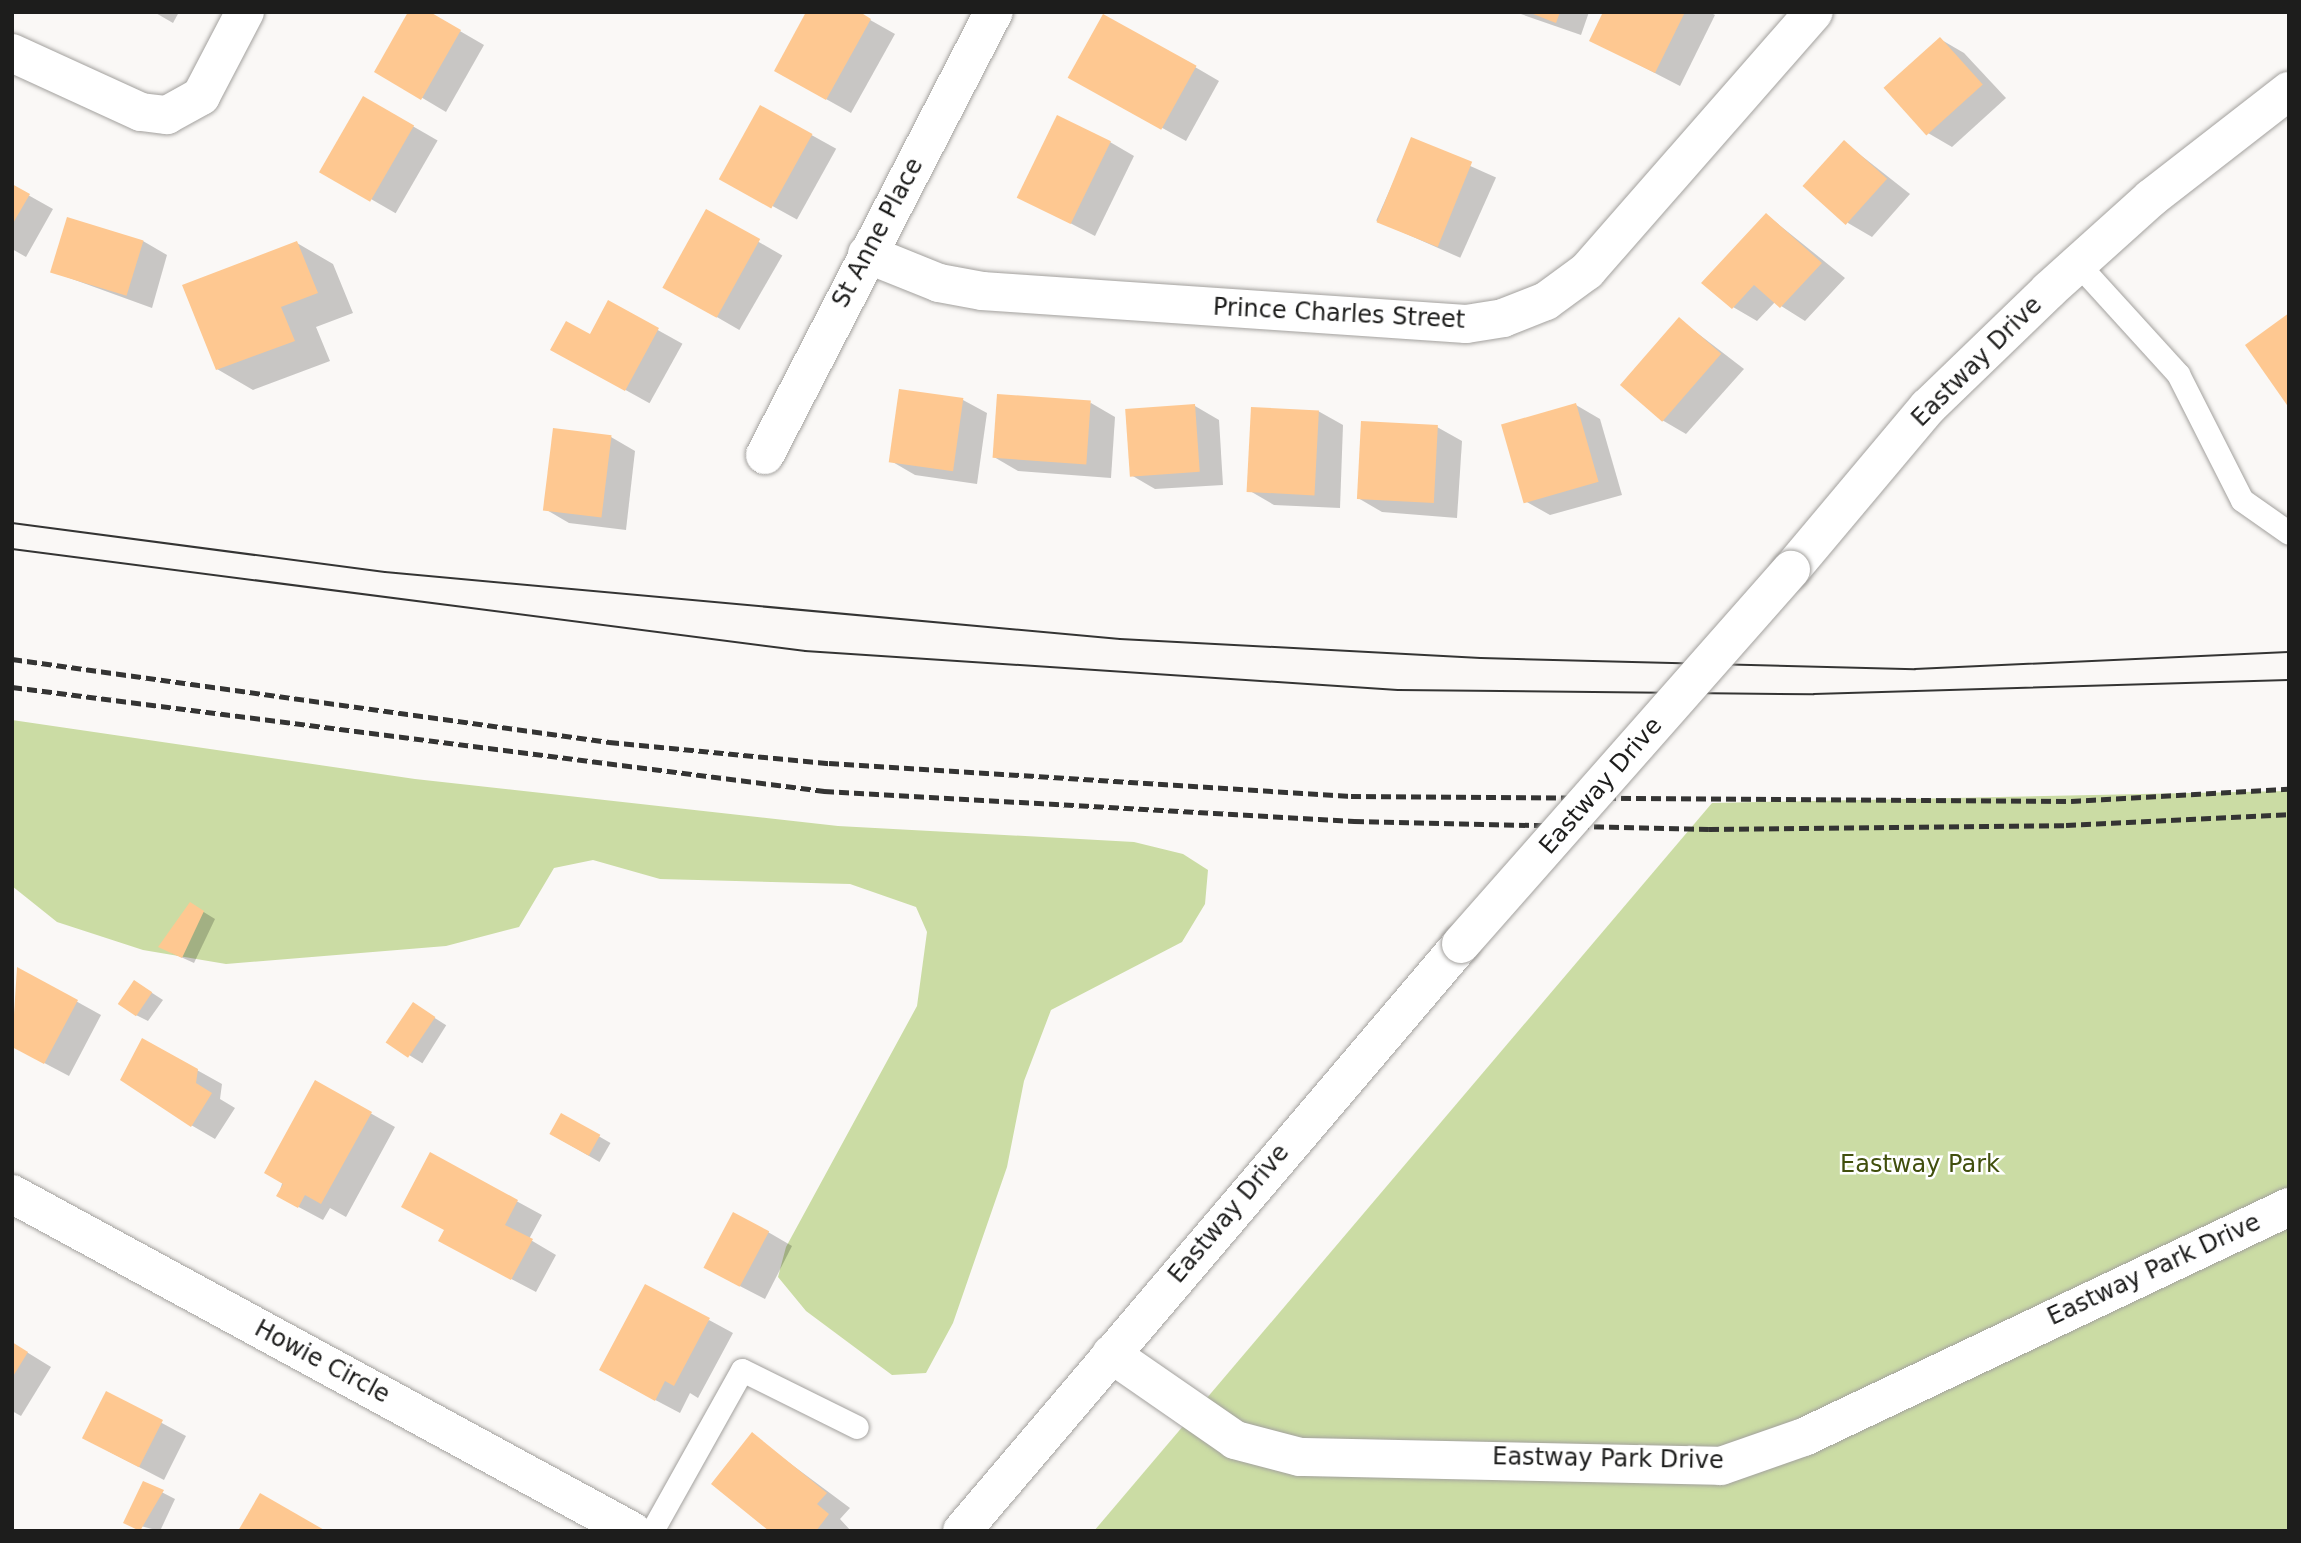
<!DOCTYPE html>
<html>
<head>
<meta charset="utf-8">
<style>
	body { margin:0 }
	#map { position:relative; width:2301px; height:1543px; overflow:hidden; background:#faf8f6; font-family:"DejaVu Sans",sans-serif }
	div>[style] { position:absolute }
	.green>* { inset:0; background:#cbdca4 }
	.shadow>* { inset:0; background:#0003; transform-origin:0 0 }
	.building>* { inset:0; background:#fec891; transform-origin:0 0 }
	.roads { filter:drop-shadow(0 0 2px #a3a19e) drop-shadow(0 0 2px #a3a19e) }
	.lane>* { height:23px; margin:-11.5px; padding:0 11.5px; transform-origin:11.5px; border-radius:11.5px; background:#fff }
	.street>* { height:38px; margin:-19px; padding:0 19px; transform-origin:19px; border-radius:19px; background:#fff }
	.secondary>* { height:38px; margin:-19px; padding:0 19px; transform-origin:19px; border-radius:19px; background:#fff }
	.tram>* { height:2px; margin:-1px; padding:0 1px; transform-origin:1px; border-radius:1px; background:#343433 }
	.rail>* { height:5px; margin-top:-2.5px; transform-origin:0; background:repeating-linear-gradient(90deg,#343433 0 10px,transparent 0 15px) }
	.bridges { filter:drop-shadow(0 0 2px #a3a19e) drop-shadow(0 0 2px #a3a19e) }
	.secondary-bridge>* { height:38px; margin:-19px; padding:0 19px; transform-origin:19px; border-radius:19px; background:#fff }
	span { translate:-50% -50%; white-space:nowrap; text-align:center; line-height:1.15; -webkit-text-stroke:5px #fff; paint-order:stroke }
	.street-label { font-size:24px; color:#1d1d1c }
	.park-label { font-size:24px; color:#414f0d }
	.frame { position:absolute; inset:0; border:14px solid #1d1d1c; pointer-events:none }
</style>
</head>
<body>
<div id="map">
	<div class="green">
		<i style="clip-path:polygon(12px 720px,415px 779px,838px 826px,1134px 842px,1183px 854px,1208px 870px,1205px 904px,1182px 942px,1051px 1010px,1024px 1081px,1007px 1167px,953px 1323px,926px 1373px,892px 1375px,806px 1311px,778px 1277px,786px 1247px,917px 1006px,927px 932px,916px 907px,850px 884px,660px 879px,593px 860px,554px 868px,519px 927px,446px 946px,226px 964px,143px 950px,57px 922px,12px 886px)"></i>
		<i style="clip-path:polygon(2289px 791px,2289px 1531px,1094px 1531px,1712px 803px)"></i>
	</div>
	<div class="shadow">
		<i style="clip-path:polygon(154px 12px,179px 12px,173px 23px)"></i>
		<i style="clip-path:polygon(427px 12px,484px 45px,446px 112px,377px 71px)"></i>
		<i style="clip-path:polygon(856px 12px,895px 34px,851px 113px,776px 71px)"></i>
		<i style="clip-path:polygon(1515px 12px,1589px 12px,1581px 35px)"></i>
		<i style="clip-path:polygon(1605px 12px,1709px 12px,1715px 15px,1680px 86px,1591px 40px)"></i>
		<i style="clip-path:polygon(1940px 39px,1964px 53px,2006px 98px,1952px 147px,1928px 133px)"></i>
		<i style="clip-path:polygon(1195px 67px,1219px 81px,1186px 141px,1095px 91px)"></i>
		<i style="left:364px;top:98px;width:85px;height:84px;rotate:30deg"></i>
		<i style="left:761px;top:107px;width:86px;height:81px;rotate:29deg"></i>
		<i style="left:1412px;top:140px;width:92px;height:88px;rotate:24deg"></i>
		<i style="clip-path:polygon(1110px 142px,1134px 156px,1095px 236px,1020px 197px)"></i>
		<i style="clip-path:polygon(1844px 142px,1910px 194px,1872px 237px,1848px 223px)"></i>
		<i style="clip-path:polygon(12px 186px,53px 209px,26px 257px,12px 249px)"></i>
		<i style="left:707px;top:212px;width:87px;height:86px;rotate:30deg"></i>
		<i style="clip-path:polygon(1767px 215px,1845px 278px,1805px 321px,1775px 302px,1757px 321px,1733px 307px)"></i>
		<i style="clip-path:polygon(143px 241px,167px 255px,152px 308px,53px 272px)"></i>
		<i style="clip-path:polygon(297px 243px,333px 264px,353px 313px,316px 327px,330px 361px,253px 390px,217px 369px)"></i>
		<i style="left:609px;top:303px;width:84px;height:68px;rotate:29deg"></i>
		<i style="clip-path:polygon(1679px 319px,1744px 369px,1686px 434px,1662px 420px)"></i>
		<i style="clip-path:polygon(901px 390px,963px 400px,987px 413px,977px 484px,915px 475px,891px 461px)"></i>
		<i style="clip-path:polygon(1091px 403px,1115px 417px,1111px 478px,1018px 471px,994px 457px)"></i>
		<i style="clip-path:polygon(1576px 405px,1600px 419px,1622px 495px,1550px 515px,1525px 501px)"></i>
		<i style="clip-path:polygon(1195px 406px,1219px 420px,1223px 485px,1155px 489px,1131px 475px)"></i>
		<i style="clip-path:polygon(1318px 411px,1343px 425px,1340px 508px,1274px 505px,1250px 491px)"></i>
		<i style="clip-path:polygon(1437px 427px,1462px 441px,1457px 518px,1382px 512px,1358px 498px)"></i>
		<i style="clip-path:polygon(611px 437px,635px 451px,626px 530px,569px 523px,545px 509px)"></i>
		<i style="clip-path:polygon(202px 911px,215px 919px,194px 963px,172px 953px)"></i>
		<i style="clip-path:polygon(18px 969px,101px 1015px,69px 1076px,12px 1046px)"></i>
		<i style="clip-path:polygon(146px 989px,163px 1000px,148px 1021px,136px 1015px)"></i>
		<i style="left:414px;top:1005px;width:38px;height:45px;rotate:32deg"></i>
		<i style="clip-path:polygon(143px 1040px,222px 1084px,220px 1099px,235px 1108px,215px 1139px,191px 1125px)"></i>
		<i style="clip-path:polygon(315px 1082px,395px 1127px,346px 1217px,330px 1208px,323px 1220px,278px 1196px)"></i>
		<i style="left:562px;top:1115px;width:56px;height:22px;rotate:30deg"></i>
		<i style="clip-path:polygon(431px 1155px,542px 1215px,529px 1239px,556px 1255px,536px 1292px,464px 1254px,446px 1230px)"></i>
		<i style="clip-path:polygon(768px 1232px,792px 1246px,765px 1299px,730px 1281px)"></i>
		<i style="clip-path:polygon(709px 1320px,733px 1333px,698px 1398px,690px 1393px,680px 1413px,625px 1384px)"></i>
		<i style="clip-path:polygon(12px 1343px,51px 1367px,21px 1416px,12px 1411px)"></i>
		<i style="clip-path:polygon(106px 1393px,186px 1436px,164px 1480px,108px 1451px)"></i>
		<i style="clip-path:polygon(752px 1435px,850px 1508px,840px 1519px,851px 1531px,771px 1531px)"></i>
		<i style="clip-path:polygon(144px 1483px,175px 1499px,160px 1531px,125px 1522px)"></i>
	</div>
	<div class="building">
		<i style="clip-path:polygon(408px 12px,430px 12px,461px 30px,421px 100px,374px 72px)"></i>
		<i style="clip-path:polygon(806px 12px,860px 12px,871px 19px,826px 100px,774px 71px)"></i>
		<i style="clip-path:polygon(1528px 12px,1560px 12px,1556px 23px)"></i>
		<i style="clip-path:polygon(1603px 12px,1685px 12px,1655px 73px,1589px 41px)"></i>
		<i style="left:1103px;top:14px;width:107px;height:73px;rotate:29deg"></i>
		<i style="left:1940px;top:37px;width:64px;height:76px;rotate:48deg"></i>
		<i style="left:363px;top:96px;width:59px;height:88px;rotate:30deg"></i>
		<i style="left:760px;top:105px;width:60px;height:85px;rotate:29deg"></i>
		<i style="left:1057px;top:115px;width:60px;height:92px;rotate:26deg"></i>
		<i style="left:1411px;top:137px;width:66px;height:92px;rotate:22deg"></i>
		<i style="left:1844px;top:140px;width:58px;height:62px;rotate:42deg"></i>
		<i style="clip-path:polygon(12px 184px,30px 194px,12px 225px)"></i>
		<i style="left:706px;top:209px;width:62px;height:90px;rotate:29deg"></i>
		<i style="clip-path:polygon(1766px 213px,1822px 263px,1780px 308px,1754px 285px,1732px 309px,1701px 283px)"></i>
		<i style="left:67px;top:217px;width:80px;height:58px;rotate:17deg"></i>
		<i style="clip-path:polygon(297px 241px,318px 293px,281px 307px,295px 341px,216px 370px,182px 285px)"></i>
		<i style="clip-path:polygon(608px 300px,659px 328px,625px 391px,550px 350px,566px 321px,590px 334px)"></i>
		<i style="clip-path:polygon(2289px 313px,2289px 408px,2245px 345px)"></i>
		<i style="left:1679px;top:317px;width:56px;height:90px;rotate:41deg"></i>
		<i style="left:899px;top:389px;width:65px;height:74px;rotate:8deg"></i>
		<i style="left:997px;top:394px;width:94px;height:64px;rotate:4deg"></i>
		<i style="left:1576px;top:403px;width:82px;height:78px;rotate:74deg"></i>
		<i style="left:1195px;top:404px;width:68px;height:70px;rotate:86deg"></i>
		<i style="left:1251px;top:407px;width:68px;height:85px;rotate:3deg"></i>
		<i style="left:1361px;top:421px;width:77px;height:78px;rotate:3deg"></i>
		<i style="left:553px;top:428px;width:59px;height:83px;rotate:7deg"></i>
		<i style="clip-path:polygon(190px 902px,204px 911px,182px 958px,158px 947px)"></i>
		<i style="clip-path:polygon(17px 967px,78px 1000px,44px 1064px,12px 1047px)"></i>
		<i style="left:134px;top:980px;width:22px;height:29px;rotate:34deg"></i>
		<i style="left:413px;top:1002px;width:27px;height:49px;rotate:34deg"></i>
		<i style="clip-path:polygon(142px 1038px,198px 1069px,196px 1083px,212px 1093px,191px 1127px,120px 1080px)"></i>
		<i style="clip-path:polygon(315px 1080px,372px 1112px,321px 1204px,305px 1195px,298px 1208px,276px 1196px,283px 1184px,264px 1173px)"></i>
		<i style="left:561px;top:1113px;width:45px;height:24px;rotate:29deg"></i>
		<i style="clip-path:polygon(430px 1152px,518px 1200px,505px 1225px,533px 1239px,511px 1280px,438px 1241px,444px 1230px,401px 1207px)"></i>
		<i style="left:733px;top:1212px;width:41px;height:63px;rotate:28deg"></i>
		<i style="clip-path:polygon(645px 1284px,710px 1318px,674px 1386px,665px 1381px,655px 1401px,599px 1370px)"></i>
		<i style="clip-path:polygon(12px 1342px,28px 1352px,12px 1378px)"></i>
		<i style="left:106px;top:1391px;width:64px;height:53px;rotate:27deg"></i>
		<i style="clip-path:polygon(752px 1432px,827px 1493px,817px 1504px,829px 1514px,816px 1531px,769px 1531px,711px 1484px)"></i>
		<i style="clip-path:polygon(143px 1481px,164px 1490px,140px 1531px,123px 1523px)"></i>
		<i style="clip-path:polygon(260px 1493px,326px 1531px,238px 1531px)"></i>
	</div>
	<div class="roads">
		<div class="lane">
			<i style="left:2078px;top:264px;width:149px;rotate:47.7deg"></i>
			<i style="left:2178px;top:374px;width:141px;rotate:63.1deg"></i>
			<i style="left:2242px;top:500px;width:57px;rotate:35.1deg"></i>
			<i style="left:652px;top:1531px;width:184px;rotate:-60.8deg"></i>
			<i style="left:742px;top:1370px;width:128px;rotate:26.4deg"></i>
		</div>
		<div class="street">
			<i style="left:12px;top:53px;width:142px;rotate:24.6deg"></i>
			<i style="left:141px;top:112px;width:26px;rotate:7deg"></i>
			<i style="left:167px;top:115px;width:39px;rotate:-29deg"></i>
			<i style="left:201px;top:96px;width:95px;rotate:-62.4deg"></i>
			<i style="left:867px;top:254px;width:78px;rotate:21.9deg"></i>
			<i style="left:939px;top:283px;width:44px;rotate:10.5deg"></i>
			<i style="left:982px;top:291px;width:485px;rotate:3.9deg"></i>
			<i style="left:1466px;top:324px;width:37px;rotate:-9deg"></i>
			<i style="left:1503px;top:318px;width:46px;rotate:-21.6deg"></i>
			<i style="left:1546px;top:301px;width:51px;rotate:-36.2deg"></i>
			<i style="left:1587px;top:271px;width:344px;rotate:-48.8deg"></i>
			<i style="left:765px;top:455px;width:499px;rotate:-62.7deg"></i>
			<i style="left:12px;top:1194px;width:706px;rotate:28.53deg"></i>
			<i style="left:1111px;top:1354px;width:151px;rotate:34.7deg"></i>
			<i style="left:1235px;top:1440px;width:67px;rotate:14.7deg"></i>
			<i style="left:1300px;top:1457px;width:421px;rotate:1.2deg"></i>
			<i style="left:1721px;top:1466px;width:88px;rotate:-19.3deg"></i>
			<i style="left:1804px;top:1437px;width:537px;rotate:-25.37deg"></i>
		</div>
		<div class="secondary">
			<i style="left:1791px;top:570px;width:213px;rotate:-50deg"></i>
			<i style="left:1928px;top:407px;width:168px;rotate:-44deg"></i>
			<i style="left:2049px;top:290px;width:137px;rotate:-42deg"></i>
			<i style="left:2151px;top:198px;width:175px;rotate:-37.8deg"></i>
			<i style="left:962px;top:1531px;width:770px;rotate:-49.63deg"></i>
		</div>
	</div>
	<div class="tram">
		<i style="left:12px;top:523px;width:376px;rotate:7.5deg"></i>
		<i style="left:385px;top:572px;width:738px;rotate:5.21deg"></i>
		<i style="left:1120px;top:639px;width:361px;rotate:3deg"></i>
		<i style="left:1481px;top:658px;width:434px;rotate:1.5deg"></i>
		<i style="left:1915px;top:669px;width:374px;rotate:-2.6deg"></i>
		<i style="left:12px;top:549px;width:800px;rotate:7.33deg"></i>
		<i style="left:805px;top:651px;width:594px;rotate:3.76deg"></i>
		<i style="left:1398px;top:690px;width:416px;rotate:0.6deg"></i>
		<i style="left:1814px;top:694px;width:475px;rotate:-1.7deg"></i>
	</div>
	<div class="rail">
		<i style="left:12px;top:659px;width:603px;rotate:7.92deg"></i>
		<i style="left:609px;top:742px;width:221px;rotate:5.5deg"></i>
		<i style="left:829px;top:763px;width:523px;rotate:3.62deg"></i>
		<i style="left:1351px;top:796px;width:720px;rotate:0.4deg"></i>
		<i style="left:2071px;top:801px;width:218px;rotate:-3.2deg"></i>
		<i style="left:12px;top:687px;width:819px;rotate:7.3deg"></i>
		<i style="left:824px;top:791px;width:531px;rotate:3.24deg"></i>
		<i style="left:1354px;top:821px;width:355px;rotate:1.3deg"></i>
		<i style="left:1709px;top:829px;width:357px;rotate:-0.6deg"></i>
		<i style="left:2066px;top:825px;width:223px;rotate:-2.8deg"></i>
	</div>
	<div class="bridges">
		<div class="secondary-bridge">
			<i style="left:1461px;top:944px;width:499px;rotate:-48.6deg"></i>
		</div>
	</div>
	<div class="street-label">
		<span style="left:878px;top:233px;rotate:-62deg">St Anne Place</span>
		<span style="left:1339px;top:314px;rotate:3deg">Prince Charles Street</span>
		<span style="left:1977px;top:362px;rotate:-45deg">Eastway Drive</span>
		<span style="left:1601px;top:786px;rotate:-49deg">Eastway Drive</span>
		<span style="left:1229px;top:1214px;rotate:-50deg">Eastway Drive</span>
		<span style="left:2154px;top:1270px;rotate:-25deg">Eastway Park Drive</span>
		<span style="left:322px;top:1362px;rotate:28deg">Howie Circle</span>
		<span style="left:1608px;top:1459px;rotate:1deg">Eastway Park Drive</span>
	</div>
	<div class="park-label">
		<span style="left:1920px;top:1165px">Eastway Park</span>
	</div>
	<div class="frame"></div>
</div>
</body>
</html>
